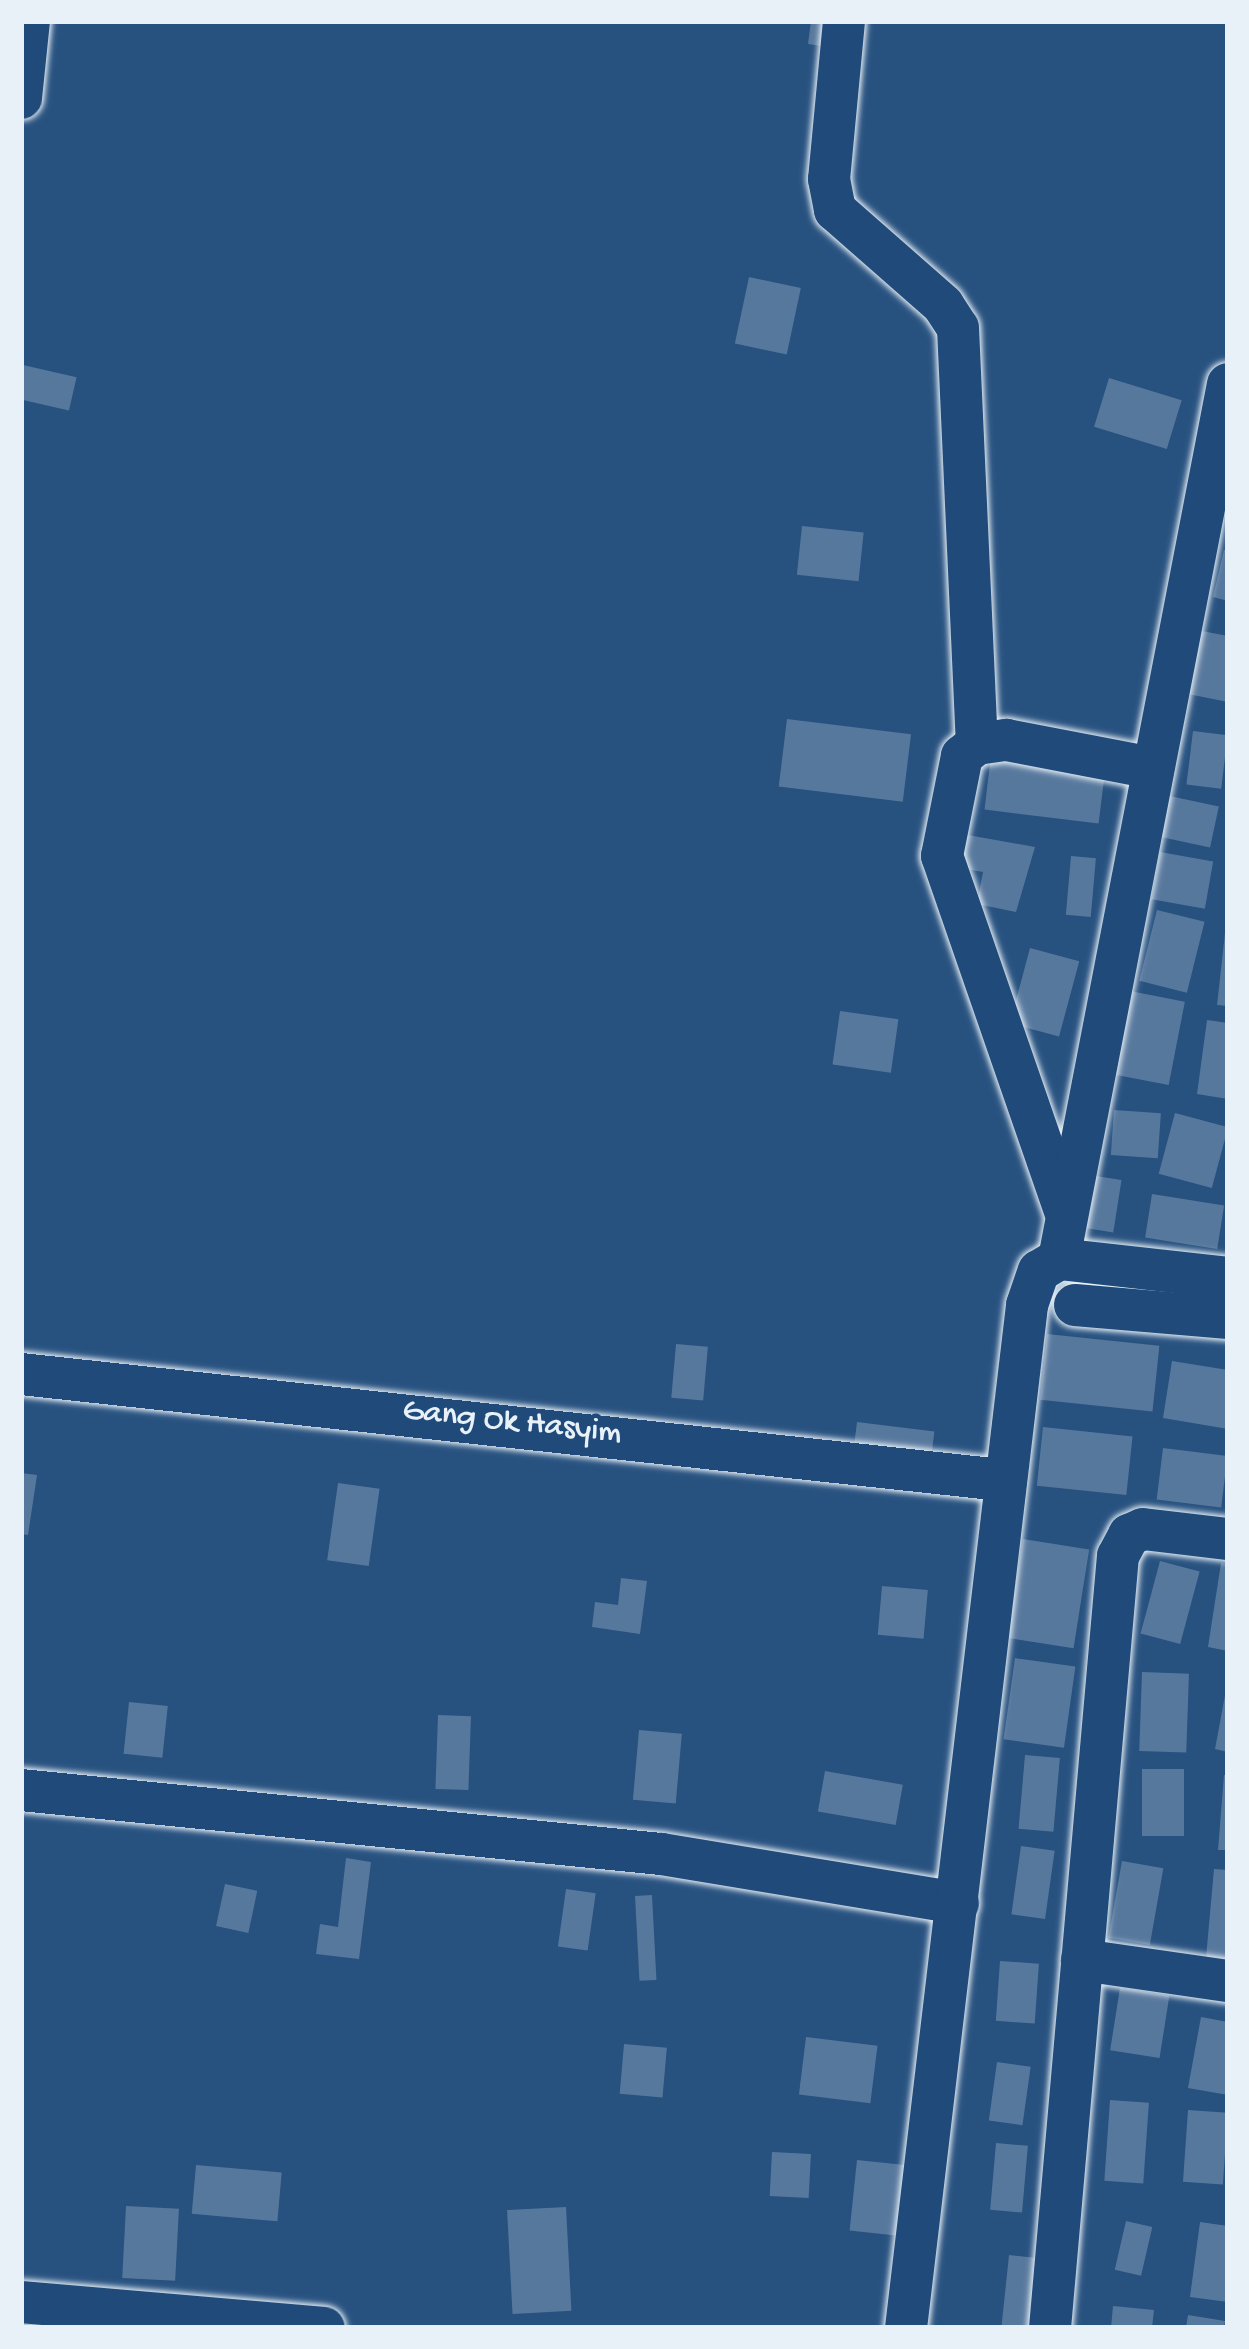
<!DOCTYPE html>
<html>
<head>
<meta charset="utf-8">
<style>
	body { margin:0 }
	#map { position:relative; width:1249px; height:2349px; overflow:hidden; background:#27517f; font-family:"Gochi Hand",sans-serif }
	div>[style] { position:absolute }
	.building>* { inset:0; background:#57789d; transform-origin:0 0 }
	.roads { filter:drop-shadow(0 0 3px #e8f1f8) drop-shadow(0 0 3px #e8f1f8) }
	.minor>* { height:42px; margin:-21px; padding:0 21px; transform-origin:21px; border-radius:21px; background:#1f4a7a }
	span { translate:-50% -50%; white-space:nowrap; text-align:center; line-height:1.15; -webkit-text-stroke:9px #1f4a7a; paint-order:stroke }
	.street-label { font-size:33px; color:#e8f1f8 }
	.frame { position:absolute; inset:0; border:24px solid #e8f1f8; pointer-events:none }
</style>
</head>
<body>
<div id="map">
	<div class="building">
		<i style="clip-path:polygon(811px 21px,832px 21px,828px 47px,808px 44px)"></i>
		<i style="left:749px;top:277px;width:53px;height:68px;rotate:12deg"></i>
		<i style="left:23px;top:365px;width:55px;height:34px;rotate:13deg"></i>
		<i style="left:1109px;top:378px;width:76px;height:51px;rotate:17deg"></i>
		<i style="left:802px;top:526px;width:62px;height:49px;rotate:6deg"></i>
		<i style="clip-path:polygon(1224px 550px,1228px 551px,1228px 601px,1213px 597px)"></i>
		<i style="clip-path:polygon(1202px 631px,1228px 636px,1228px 702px,1188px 694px)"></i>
		<i style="left:787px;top:719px;width:125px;height:68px;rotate:7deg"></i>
		<i style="left:1193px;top:731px;width:35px;height:54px;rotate:7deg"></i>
		<i style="left:992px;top:748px;width:115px;height:62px;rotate:7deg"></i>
		<i style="left:1165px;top:795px;width:55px;height:42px;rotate:12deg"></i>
		<i style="clip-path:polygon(962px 834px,1035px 847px,1016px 912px,977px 904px,983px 872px,955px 867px)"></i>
		<i style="left:1160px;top:852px;width:54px;height:48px;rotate:10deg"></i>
		<i style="left:1071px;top:856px;width:25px;height:59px;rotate:5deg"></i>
		<i style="left:1157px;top:910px;width:49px;height:73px;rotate:14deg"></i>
		<i style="clip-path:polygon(1225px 933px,1228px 933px,1228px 1006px,1217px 1005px)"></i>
		<i style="left:1030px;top:948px;width:51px;height:78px;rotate:15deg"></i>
		<i style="left:1125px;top:990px;width:61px;height:85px;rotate:11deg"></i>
		<i style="left:840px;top:1011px;width:59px;height:54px;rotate:8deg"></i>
		<i style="clip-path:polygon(1207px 1020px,1228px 1023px,1228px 1099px,1197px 1094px)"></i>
		<i style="left:1114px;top:1110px;width:47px;height:45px;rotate:4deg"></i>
		<i style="left:1175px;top:1113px;width:55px;height:63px;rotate:15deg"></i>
		<i style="left:1083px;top:1174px;width:39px;height:53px;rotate:9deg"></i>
		<i style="left:1152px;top:1194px;width:73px;height:44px;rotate:9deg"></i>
		<i style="left:1047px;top:1334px;width:113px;height:66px;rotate:6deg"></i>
		<i style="left:676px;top:1344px;width:32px;height:54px;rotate:5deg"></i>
		<i style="clip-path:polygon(1172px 1361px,1228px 1370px,1228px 1429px,1163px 1418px)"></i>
		<i style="left:857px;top:1422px;width:78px;height:31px;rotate:7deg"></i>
		<i style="left:1043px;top:1427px;width:90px;height:59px;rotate:6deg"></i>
		<i style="left:1163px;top:1448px;width:65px;height:52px;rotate:7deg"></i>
		<i style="clip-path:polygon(21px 1473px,37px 1475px,28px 1535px,21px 1534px)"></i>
		<i style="left:338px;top:1483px;width:42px;height:78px;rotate:8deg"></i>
		<i style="left:1023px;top:1539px;width:67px;height:100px;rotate:9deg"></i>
		<i style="left:1160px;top:1561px;width:41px;height:75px;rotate:15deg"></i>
		<i style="clip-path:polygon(1221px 1563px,1228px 1564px,1228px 1651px,1208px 1647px)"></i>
		<i style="clip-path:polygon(621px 1578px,647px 1581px,640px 1634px,592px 1627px,595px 1602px,618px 1605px)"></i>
		<i style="left:882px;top:1586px;width:46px;height:49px;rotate:5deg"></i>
		<i style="left:1015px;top:1658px;width:61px;height:82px;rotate:8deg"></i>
		<i style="left:1142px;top:1672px;width:47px;height:79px;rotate:2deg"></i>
		<i style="clip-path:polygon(1226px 1690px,1228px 1690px,1228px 1752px,1215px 1749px)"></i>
		<i style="left:129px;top:1702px;width:39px;height:52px;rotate:6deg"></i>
		<i style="left:438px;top:1715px;width:33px;height:74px;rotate:2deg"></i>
		<i style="left:639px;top:1730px;width:43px;height:70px;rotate:5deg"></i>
		<i style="left:1025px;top:1755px;width:35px;height:74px;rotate:5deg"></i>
		<i style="left:1142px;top:1769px;width:42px;height:67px"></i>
		<i style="left:825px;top:1771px;width:79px;height:41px;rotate:10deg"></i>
		<i style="clip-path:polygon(1224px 1775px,1228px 1775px,1228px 1850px,1218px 1850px)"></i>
		<i style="left:1021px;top:1846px;width:34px;height:69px;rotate:8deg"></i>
		<i style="clip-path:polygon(346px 1858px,371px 1862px,359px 1959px,316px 1954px,320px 1924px,338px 1927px)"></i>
		<i style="left:1122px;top:1861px;width:42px;height:78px;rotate:10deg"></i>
		<i style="clip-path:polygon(1214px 1869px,1228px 1870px,1228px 1971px,1205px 1969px)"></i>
		<i style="left:225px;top:1884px;width:33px;height:43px;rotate:12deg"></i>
		<i style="left:566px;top:1889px;width:30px;height:58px;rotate:8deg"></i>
		<i style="left:652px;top:1895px;width:85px;height:17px;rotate:87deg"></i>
		<i style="left:1000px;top:1961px;width:39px;height:60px;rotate:4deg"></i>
		<i style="left:1120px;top:1988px;width:50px;height:63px;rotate:9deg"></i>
		<i style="clip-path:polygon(1201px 2017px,1228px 2022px,1228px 2095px,1188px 2088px)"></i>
		<i style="left:806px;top:2037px;width:72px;height:58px;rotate:7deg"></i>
		<i style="left:624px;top:2044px;width:43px;height:50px;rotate:5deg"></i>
		<i style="left:997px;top:2062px;width:34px;height:59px;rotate:8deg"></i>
		<i style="left:1110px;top:2100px;width:39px;height:81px;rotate:4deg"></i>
		<i style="left:1188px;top:2110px;width:40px;height:72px;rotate:4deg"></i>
		<i style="left:996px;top:2143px;width:32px;height:67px;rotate:5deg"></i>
		<i style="left:772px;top:2152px;width:39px;height:44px;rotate:3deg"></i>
		<i style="left:857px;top:2160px;width:58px;height:71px;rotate:6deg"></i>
		<i style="left:196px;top:2165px;width:86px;height:49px;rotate:5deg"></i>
		<i style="left:126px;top:2206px;width:53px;height:72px;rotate:3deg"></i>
		<i style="left:566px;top:2207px;width:104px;height:59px;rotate:87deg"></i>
		<i style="left:1126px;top:2221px;width:27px;height:50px;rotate:13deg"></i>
		<i style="clip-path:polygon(1200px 2222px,1228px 2226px,1228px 2302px,1190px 2297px)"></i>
		<i style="left:1009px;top:2255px;width:40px;height:73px;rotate:6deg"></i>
		<i style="clip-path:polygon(1113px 2306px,1154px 2310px,1152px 2328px,1111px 2328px)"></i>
		<i style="clip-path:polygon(1188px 2315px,1225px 2321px,1224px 2328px,1186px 2328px)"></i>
	</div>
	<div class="roads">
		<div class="minor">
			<i style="left:844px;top:21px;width:159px;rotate:95.4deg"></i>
			<i style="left:829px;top:179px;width:32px;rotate:79deg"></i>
			<i style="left:835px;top:210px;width:144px;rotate:41.3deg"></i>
			<i style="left:943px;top:305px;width:27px;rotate:57deg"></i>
			<i style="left:958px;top:328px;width:416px;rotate:87.4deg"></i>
			<i style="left:21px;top:98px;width:77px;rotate:-84.1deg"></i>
			<i style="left:1065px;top:1211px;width:376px;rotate:-109.1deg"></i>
			<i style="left:942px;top:856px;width:102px;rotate:-78.7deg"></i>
			<i style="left:962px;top:756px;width:19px;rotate:-39deg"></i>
			<i style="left:977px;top:744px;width:30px;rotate:-8deg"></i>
			<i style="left:1007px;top:740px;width:149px;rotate:10.9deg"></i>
			<i style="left:1059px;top:1259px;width:891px;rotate:-79.07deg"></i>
			<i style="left:1075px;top:1305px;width:154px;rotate:4.9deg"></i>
			<i style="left:21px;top:1374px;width:987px;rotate:6.17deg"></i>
			<i style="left:21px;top:1790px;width:643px;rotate:5.71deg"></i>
			<i style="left:661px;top:1854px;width:301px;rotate:9.4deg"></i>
			<i style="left:1082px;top:1960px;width:148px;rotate:8.2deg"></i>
			<i style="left:21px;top:2302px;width:304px;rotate:4.9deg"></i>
			<i style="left:906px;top:2328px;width:1030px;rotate:-83.25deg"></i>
			<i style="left:1027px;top:1305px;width:36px;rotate:-71deg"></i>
			<i style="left:1039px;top:1271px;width:23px;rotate:-31deg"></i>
			<i style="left:1059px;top:1259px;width:170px;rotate:6.4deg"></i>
			<i style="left:1050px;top:2328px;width:775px;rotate:-84.97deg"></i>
			<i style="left:1118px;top:1556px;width:24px;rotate:-62deg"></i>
			<i style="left:1129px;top:1535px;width:15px;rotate:-23deg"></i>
			<i style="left:1143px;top:1529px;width:86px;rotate:6.7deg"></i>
		</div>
	</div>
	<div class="street-label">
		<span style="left:512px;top:1424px;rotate:6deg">Gang Ok Hasyim</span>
	</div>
	<div class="frame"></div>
</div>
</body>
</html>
